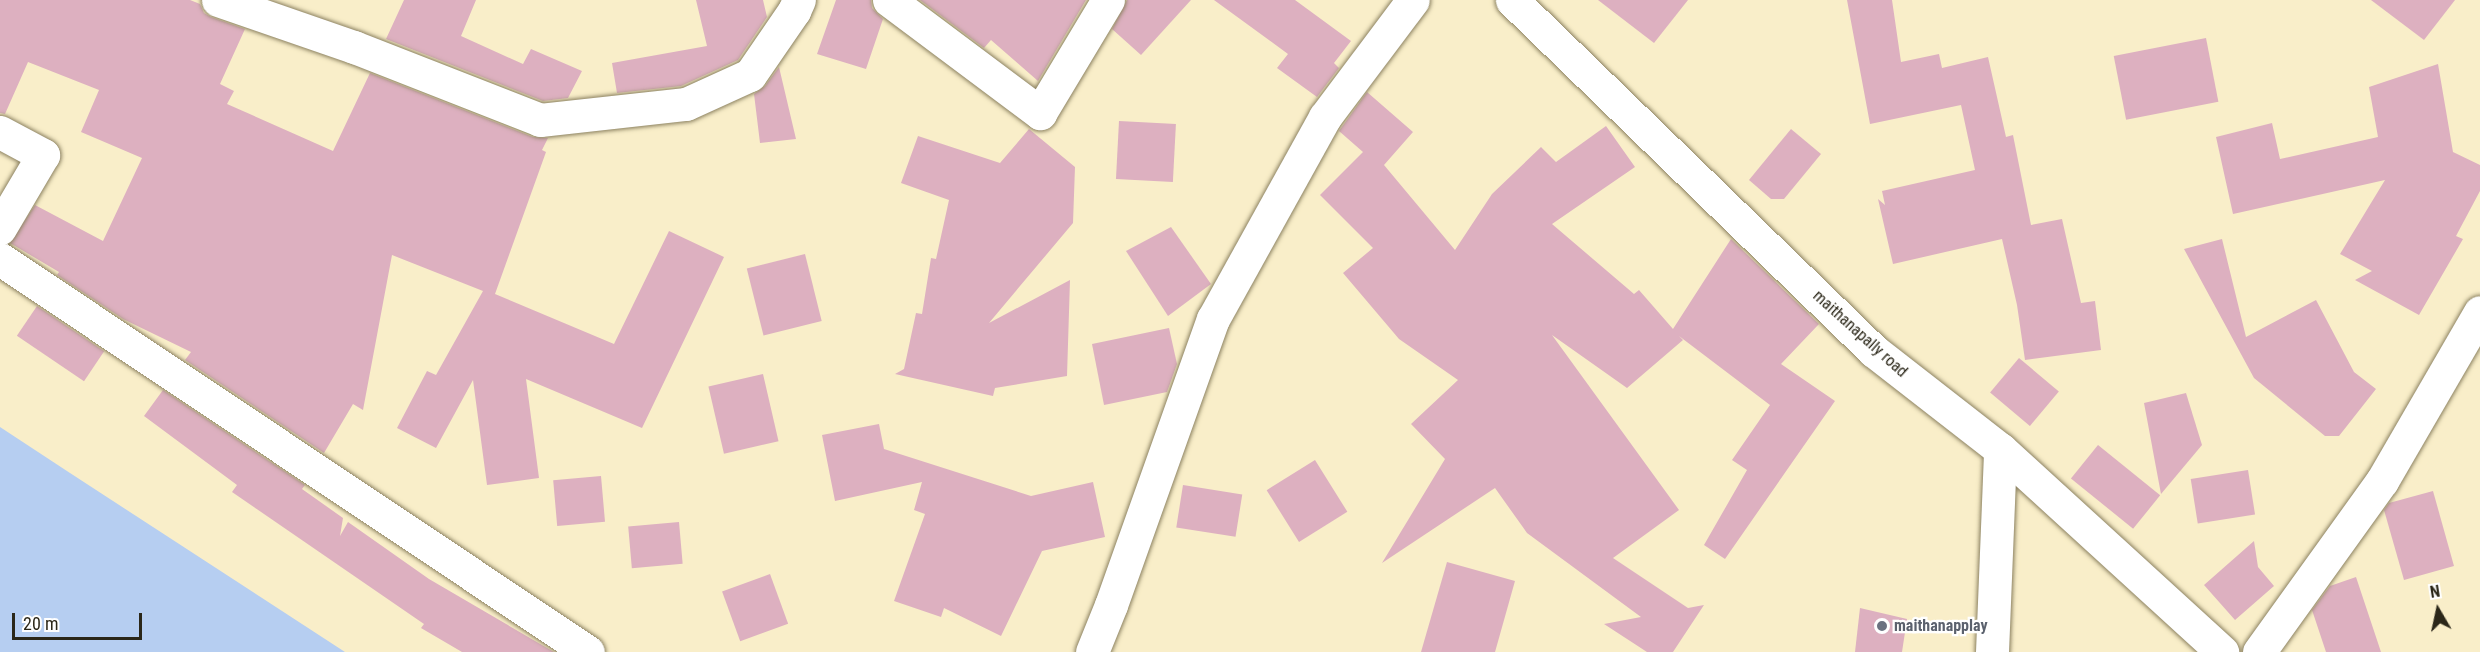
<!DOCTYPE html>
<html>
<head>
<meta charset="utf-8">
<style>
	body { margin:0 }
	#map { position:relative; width:2480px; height:652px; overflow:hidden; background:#f9eec9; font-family:"Roboto Condensed",sans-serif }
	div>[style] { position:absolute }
	.water>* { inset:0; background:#b6cef1 }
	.building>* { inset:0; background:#ddb0c0; transform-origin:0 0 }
	.roads { filter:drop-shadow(0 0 2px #8c8261) drop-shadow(0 0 2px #8c8261) }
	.minor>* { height:33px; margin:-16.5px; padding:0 16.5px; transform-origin:16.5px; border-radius:16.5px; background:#fff }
	.dots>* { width:16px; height:16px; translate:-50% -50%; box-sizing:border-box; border:3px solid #fff; border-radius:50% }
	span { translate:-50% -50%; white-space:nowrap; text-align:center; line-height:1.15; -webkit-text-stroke:4.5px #fff; paint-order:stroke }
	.street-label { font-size:16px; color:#2b2719 }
	.worship-label { font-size:16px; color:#5b616d; font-weight:700 }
	.left { translate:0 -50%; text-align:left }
	.north { position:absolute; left:2408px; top:580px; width:60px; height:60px; -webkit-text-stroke:4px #fff; paint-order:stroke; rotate:351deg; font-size:16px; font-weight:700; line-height:24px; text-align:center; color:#2b2719 }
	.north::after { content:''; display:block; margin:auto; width:21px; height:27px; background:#2b2719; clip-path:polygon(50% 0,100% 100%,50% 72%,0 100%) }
	.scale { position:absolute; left:12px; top:613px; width:130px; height:27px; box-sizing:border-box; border:3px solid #2b2719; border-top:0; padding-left:8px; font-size:18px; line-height:21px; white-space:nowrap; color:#2b2719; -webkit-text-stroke:4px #fff; paint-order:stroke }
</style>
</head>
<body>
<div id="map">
	<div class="water">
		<i style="clip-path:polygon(0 427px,70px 473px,345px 652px,0 652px)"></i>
	</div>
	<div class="building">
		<i style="clip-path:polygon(0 0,190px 0,200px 4px,204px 13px,211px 17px,245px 29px,220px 84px,234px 91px,227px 104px,333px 151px,370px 73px,533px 137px,548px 138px,542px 150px,546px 152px,495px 294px,614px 344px,669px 231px,724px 257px,642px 428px,526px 379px,539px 478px,487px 485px,473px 380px,436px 448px,397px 428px,427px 371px,436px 375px,483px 291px,392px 255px,363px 410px,353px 404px,324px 453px,185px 360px,191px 352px,123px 319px,57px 275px,59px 272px,10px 243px,35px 205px,103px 241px,142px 158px,81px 132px,99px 90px,28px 62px,5px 114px,0 113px)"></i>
		<i style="clip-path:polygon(404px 0,476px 0,461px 36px,523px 64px,531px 49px,582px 71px,568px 98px,543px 101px,386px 39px)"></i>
		<i style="clip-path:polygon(696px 0,763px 0,767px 17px,738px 60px,681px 86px,617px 93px,612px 63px,707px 46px)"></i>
		<i style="clip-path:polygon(836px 0,871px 0,872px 8px,883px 19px,866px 69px,817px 54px)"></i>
		<i style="clip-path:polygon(920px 0,1086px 0,1038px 81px,991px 40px,984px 48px)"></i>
		<i style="clip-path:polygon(1127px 0,1191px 0,1141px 55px,1112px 29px)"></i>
		<i style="clip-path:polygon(1214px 0,1295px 0,1351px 41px,1334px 63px,1339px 68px,1317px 97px,1277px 68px,1288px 54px)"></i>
		<i style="clip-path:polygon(1598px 0,1688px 0,1654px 43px)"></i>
		<i style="clip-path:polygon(1847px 0,1892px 0,1901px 62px,1939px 54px,1942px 68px,1988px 57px,2006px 137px,2013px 135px,2031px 225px,2062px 219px,2081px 303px,2095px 301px,2101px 350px,2025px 360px,2017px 305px,2002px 239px,1893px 264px,1878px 199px,1885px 205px,1882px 191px,1975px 170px,1961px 105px,1870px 124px)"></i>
		<i style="clip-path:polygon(2371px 0,2455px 0,2424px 40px)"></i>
		<i style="left:2206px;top:38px;width:65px;height:94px;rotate:79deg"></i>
		<i style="clip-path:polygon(2438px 64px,2453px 152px,2480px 165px,2480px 191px,2456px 236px,2463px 239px,2419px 315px,2355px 280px,2372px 271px,2340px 254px,2385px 180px,2233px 214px,2216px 137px,2272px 123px,2280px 159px,2378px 137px,2369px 87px)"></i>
		<i style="clip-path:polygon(779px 67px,796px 139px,760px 143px,754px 94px,765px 86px)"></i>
		<i style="clip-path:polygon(1367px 92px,1413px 132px,1384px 165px,1455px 250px,1492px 194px,1541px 147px,1556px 162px,1606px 126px,1635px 167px,1552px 224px,1634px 294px,1639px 290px,1673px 329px,1731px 239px,1819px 324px,1781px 364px,1835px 401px,1725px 559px,1704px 545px,1747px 470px,1732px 460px,1770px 405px,1679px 336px,1683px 340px,1627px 388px,1552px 335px,1679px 510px,1613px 558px,1688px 608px,1704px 605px,1673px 652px,1647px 652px,1604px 624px,1641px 617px,1527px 533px,1495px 488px,1382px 563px,1445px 459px,1411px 424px,1458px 380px,1399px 339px,1343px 273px,1373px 248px,1320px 195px,1363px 152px,1339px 131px)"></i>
		<i style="left:1119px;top:121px;width:57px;height:58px;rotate:3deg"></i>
		<i style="clip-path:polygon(1029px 129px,1075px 167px,1073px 223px,989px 323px,1070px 280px,1067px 376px,995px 388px,993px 396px,895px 374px,904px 369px,916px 313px,922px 314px,931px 258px,936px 259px,949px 200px,901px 183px,918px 136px,1000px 163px)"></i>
		<i style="clip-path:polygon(1791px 129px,1821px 154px,1784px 199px,1771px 199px,1749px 180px)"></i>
		<i style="clip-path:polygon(1171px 227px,1211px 284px,1168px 316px,1126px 251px)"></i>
		<i style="clip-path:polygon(2222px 239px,2246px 337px,2316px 300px,2354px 372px,2376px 389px,2339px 436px,2325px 436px,2254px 378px,2184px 249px)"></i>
		<i style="left:805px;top:254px;width:69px;height:60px;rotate:76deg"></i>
		<i style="left:37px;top:306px;width:81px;height:36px;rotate:34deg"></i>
		<i style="clip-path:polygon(1169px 328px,1177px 364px,1167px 392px,1104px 405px,1092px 344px)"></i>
		<i style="left:2019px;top:358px;width:52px;height:45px;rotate:40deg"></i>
		<i style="left:763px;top:374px;width:69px;height:56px;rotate:77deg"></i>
		<i style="clip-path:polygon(163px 390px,305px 485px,302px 489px,343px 518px,340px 536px,348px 522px,429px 579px,554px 652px,462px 652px,421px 628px,424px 624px,232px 492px,237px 485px,144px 416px)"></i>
		<i style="clip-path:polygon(2186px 393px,2202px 445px,2161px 494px,2144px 403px)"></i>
		<i style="clip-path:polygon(879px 424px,884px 449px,1031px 496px,1093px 482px,1105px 537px,1042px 551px,1001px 636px,944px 608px,941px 617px,894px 601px,925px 514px,914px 510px,922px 482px,835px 501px,822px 435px)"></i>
		<i style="left:2098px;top:445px;width:80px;height:43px;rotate:39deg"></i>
		<i style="left:1315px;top:460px;width:61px;height:57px;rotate:58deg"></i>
		<i style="left:2248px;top:470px;width:45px;height:58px;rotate:81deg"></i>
		<i style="left:601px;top:476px;width:46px;height:48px;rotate:85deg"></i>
		<i style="left:1183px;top:485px;width:60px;height:43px;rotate:9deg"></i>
		<i style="clip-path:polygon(2433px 491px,2454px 566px,2404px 580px,2384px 510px,2389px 503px)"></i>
		<i style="left:679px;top:522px;width:42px;height:51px;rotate:85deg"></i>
		<i style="clip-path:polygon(2254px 541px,2258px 567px,2274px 586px,2235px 620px,2204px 585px)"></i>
		<i style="clip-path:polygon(1447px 562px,1515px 581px,1495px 652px,1421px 652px)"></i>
		<i style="left:770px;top:574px;width:53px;height:51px;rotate:70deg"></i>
		<i style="clip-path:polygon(2356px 577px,2381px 652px,2326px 652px,2312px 610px,2330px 586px)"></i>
		<i style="clip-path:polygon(1860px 608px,1907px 619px,1902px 652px,1855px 652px)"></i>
	</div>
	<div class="roads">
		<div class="minor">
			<i style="left:218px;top:0;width:144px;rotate:19.1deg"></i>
			<i style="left:354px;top:47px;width:200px;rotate:21.4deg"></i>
			<i style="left:540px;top:120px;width:147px;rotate:-6.3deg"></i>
			<i style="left:686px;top:104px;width:70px;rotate:-24.4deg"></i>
			<i style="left:750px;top:75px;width:78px;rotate:-55.5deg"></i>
			<i style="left:794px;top:11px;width:12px;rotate:-66deg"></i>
			<i style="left:889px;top:0;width:189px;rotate:36.8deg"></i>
			<i style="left:1040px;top:113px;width:132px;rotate:-59deg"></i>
			<i style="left:1512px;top:0;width:504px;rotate:44.12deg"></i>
			<i style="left:1874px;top:351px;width:160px;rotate:37.9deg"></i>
			<i style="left:2000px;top:449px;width:301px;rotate:42.4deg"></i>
			<i style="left:0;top:132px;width:49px;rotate:28.1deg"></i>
			<i style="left:43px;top:155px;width:85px;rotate:120.5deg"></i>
			<i style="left:0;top:259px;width:707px;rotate:33.76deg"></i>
			<i style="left:1092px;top:652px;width:51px;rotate:-68deg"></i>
			<i style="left:1111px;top:605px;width:304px;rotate:-70.4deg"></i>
			<i style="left:1213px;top:319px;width:231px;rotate:-61deg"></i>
			<i style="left:1325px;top:117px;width:146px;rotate:-53.1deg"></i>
			<i style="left:1992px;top:652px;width:203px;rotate:-87.7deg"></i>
			<i style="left:2259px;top:652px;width:211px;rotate:-54.3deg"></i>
			<i style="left:2382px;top:481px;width:195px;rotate:-59.9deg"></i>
		</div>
	</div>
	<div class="dots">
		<i style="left:1882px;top:626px;background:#6b7280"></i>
	</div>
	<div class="street-label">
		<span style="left:1860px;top:334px;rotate:42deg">maithanapally road</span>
	</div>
	<div class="worship-label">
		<span class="left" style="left:1894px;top:626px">maithanapplay</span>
	</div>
	<div class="north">N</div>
	<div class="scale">20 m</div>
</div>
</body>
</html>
